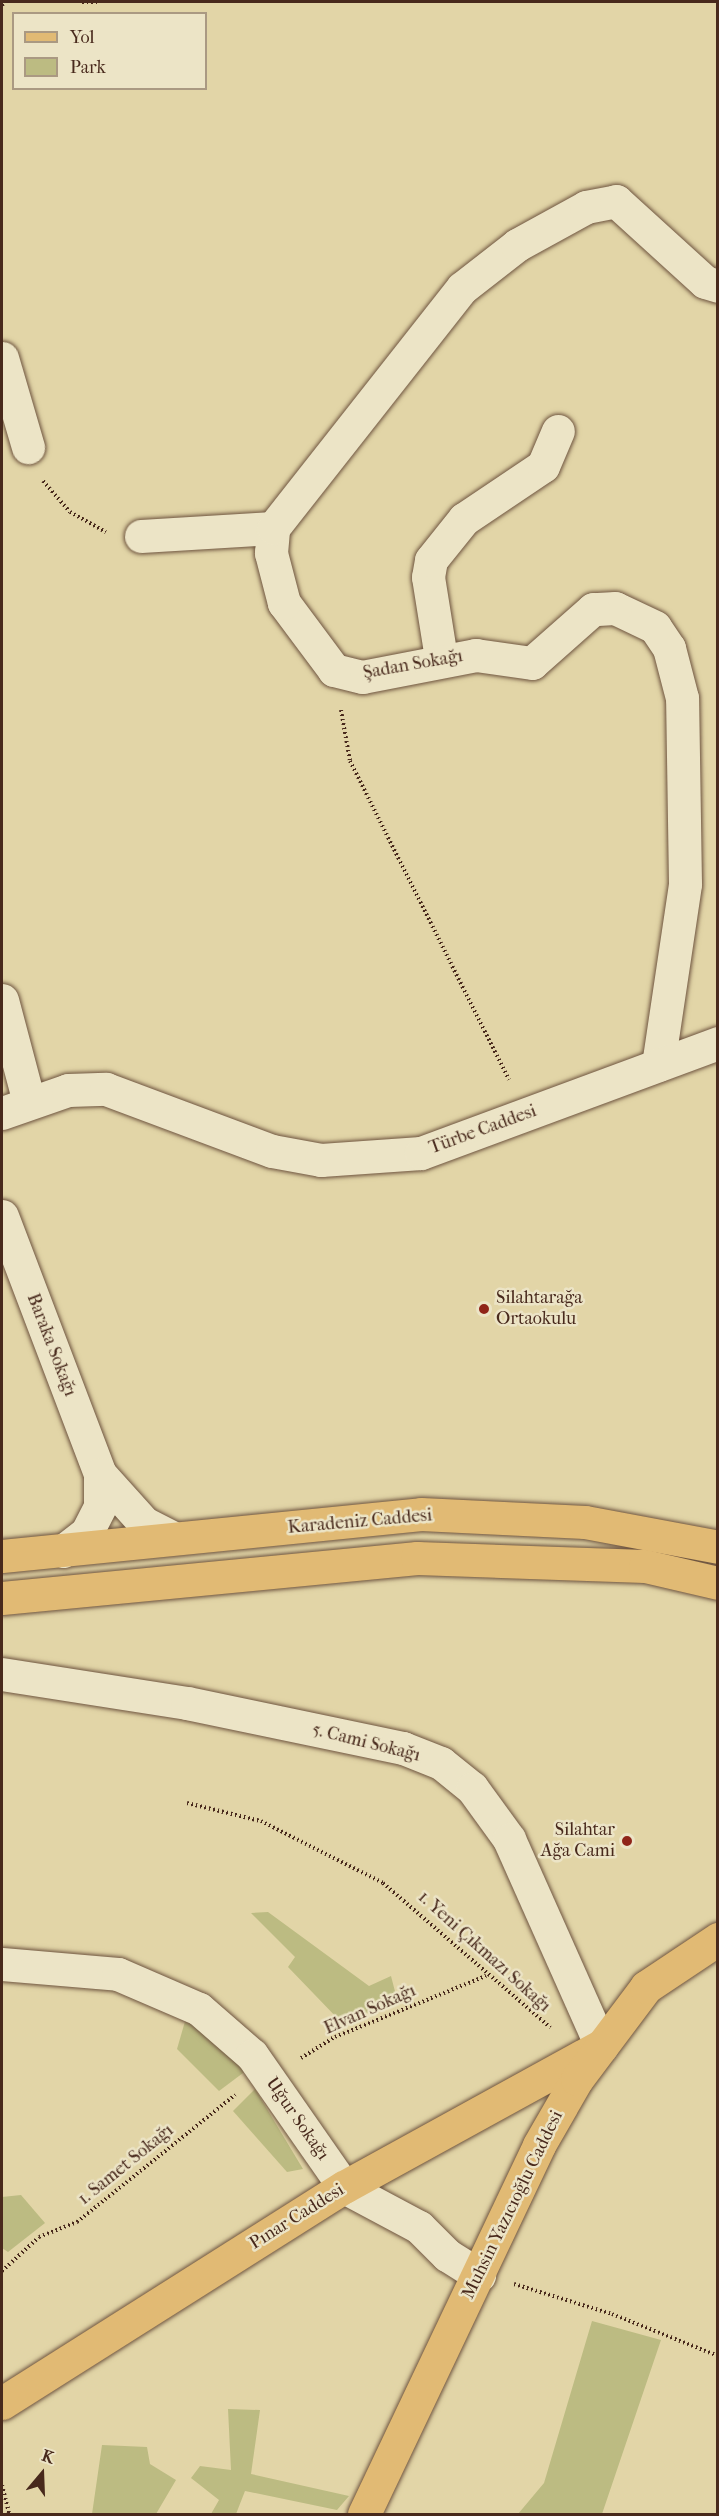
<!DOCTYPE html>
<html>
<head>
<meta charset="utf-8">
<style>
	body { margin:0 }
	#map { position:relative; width:719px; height:2516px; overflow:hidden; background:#e2d5a7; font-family:"IM FELL French Canon",serif }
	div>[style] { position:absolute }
	.green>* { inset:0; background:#bcbb82 }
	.path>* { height:4px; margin-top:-2px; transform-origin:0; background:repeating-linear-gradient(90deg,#48291c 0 1.5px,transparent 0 4.5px) }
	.roads { filter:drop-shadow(0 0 2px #6e543f) drop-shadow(0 0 2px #6e543f) }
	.minor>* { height:33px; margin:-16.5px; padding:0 16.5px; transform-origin:16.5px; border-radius:16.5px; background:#ece4c6 }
	.major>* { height:33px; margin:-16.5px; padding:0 16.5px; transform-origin:16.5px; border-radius:16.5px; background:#e1ba74 }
	.dots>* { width:16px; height:16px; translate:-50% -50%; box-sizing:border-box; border:3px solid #ece4c6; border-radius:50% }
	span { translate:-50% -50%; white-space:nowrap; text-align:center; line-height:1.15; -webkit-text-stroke:5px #ece4c6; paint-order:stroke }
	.street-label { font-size:18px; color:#48291c }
	.poi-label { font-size:18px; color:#48291c }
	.left { translate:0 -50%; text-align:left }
	.right { translate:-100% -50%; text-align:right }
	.frame { position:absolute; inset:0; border:3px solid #48291c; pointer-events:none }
	.legend { position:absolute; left:12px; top:12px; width:195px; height:78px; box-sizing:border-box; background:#ece4c6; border:2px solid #aa9982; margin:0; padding:8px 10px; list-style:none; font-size:18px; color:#48291c }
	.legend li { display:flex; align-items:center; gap:12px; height:30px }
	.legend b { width:30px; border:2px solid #aa9982 }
	.north { position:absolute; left:12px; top:2444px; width:60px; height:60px; -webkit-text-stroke:4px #ece4c6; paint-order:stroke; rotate:19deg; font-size:16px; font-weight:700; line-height:24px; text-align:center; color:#48291c }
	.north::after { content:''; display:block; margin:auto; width:21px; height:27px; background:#48291c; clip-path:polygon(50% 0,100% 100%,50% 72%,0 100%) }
</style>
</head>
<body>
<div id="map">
	<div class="green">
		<i style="clip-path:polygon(268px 1912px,369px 1986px,391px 1976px,398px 2003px,340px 2021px,288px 1967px,295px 1957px,251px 1913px)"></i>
		<i style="clip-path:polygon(186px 2018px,247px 2070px,219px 2091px,177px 2049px)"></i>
		<i style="clip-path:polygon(255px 2089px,303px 2169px,287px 2172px,233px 2111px)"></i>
		<i style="clip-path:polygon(21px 2195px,45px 2223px,8px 2252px,2px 2248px,2px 2197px)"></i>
		<i style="clip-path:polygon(592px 2321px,661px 2340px,602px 2514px,518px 2514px,544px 2483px)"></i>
		<i style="clip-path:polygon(228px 2409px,260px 2410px,251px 2474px,349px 2496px,337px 2510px,245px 2491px,236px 2514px,211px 2514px,219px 2500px,191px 2478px,200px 2466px,231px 2470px)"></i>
		<i style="clip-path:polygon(102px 2445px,147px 2447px,150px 2464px,176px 2480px,156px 2514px,92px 2514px)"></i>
	</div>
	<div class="path">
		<i style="left:82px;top:2px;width:15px"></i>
		<i style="left:2px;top:5px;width:4px;rotate:-45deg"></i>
		<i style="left:43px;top:481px;width:41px;rotate:48.9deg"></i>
		<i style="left:70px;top:512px;width:41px;rotate:29.1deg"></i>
		<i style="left:341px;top:710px;width:52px;rotate:80deg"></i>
		<i style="left:350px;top:761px;width:356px;rotate:63.5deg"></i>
		<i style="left:187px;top:1803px;width:76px;rotate:13.7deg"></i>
		<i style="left:261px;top:1821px;width:137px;rotate:26.9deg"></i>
		<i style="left:383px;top:1883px;width:221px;rotate:40.8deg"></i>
		<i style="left:301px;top:2058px;width:40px;rotate:-32deg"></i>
		<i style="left:335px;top:2037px;width:163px;rotate:-22deg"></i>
		<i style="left:2px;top:2271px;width:50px;rotate:-42.6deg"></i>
		<i style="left:39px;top:2237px;width:41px;rotate:-21.5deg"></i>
		<i style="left:77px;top:2222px;width:203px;rotate:-38.8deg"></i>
		<i style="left:514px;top:2284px;width:102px;rotate:17deg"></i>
		<i style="left:612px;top:2314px;width:114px;rotate:21.6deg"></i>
		<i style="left:2px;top:2485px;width:30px;rotate:76deg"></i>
	</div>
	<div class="roads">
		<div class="minor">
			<i style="left:2px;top:358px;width:93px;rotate:73.7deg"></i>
			<i style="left:141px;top:536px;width:132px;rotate:-3.5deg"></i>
			<i style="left:441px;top:658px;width:82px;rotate:-99.1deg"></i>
			<i style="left:428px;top:577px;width:17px;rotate:-80deg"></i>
			<i style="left:431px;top:560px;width:53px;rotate:-51.2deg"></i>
			<i style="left:464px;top:519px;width:95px;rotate:-33.9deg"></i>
			<i style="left:543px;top:466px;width:38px;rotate:-67deg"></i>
			<i style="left:2px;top:1000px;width:106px;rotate:75.2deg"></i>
			<i style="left:658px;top:1065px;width:183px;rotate:-81.5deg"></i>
			<i style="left:685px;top:884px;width:186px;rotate:-90.9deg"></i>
			<i style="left:682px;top:698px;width:52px;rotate:-104.6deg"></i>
			<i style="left:669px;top:648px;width:25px;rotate:-124deg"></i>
			<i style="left:655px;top:627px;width:44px;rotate:-154.6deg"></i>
			<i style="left:615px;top:608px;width:22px;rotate:177deg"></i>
			<i style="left:593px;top:609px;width:81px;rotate:138.5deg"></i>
			<i style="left:532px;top:663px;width:57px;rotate:-171.9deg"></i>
			<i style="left:476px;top:655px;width:116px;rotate:169.1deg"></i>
			<i style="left:362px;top:677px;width:29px;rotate:-166deg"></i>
			<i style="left:334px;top:670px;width:84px;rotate:-126.7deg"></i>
			<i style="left:284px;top:603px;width:52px;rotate:-104.6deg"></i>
			<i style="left:271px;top:553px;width:25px;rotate:-85deg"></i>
			<i style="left:273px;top:528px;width:305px;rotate:-51.8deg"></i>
			<i style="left:462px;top:288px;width:70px;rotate:-38deg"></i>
			<i style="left:517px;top:245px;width:79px;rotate:-28.8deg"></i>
			<i style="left:586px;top:207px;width:31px;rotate:-11deg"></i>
			<i style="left:616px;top:201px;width:120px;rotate:42.3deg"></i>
			<i style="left:705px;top:282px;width:14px;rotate:17deg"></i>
			<i style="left:2px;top:1113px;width:70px;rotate:-19.2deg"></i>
			<i style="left:68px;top:1090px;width:38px;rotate:-2deg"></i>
			<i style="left:106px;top:1089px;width:177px;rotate:20.5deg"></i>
			<i style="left:272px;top:1151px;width:50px;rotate:10.4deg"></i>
			<i style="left:321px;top:1160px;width:100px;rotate:-4deg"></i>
			<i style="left:421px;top:1153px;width:317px;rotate:-20.3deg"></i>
			<i style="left:2px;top:1216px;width:276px;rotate:69.2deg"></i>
			<i style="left:100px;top:1474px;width:66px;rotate:48.1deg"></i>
			<i style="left:144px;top:1523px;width:33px;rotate:27deg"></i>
			<i style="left:63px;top:1551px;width:31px;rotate:-38deg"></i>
			<i style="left:87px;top:1532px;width:29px;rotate:-63deg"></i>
			<i style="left:100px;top:1506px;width:32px;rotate:-90deg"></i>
			<i style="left:2px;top:1674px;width:187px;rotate:8.9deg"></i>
			<i style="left:187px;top:1703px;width:221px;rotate:11.8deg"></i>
			<i style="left:403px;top:1748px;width:41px;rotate:21.5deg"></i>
			<i style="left:441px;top:1763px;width:40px;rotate:39deg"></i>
			<i style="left:472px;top:1788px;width:63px;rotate:54deg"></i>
			<i style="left:509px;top:1839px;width:227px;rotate:66deg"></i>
			<i style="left:2px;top:1964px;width:116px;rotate:4.9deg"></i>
			<i style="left:118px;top:1974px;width:88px;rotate:23.4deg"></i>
			<i style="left:199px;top:2009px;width:70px;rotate:41deg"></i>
			<i style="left:252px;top:2055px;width:161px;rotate:55.1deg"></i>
			<i style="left:344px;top:2187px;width:85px;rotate:28.1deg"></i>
			<i style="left:419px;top:2227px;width:40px;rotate:45deg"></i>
			<i style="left:447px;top:2255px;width:38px;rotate:32deg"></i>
		</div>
		<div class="major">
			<i style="left:2px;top:1556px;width:421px;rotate:-5.7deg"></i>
			<i style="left:421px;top:1514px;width:164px;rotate:2.8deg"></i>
			<i style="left:585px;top:1522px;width:135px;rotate:10.6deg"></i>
			<i style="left:2px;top:1598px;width:417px;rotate:-5.5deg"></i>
			<i style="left:417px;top:1558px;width:228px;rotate:2deg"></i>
			<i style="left:645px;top:1566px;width:75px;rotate:13.1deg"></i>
			<i style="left:2px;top:2403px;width:404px;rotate:-32.3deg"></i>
			<i style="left:344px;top:2187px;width:293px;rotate:-28.8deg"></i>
			<i style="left:364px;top:2514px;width:408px;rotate:-64.6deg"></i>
			<i style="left:539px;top:2145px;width:76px;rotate:-60.1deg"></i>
			<i style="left:577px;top:2079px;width:115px;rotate:-53.1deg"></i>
			<i style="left:646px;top:1987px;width:87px;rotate:-33.7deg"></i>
		</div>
	</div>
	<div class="dots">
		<i style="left:484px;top:1309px;background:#8f2418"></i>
		<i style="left:627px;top:1841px;background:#8f2418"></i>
	</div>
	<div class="street-label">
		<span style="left:413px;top:665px;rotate:-10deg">Şadan Sokağı</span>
		<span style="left:483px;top:1130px;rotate:-20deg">Türbe Caddesi</span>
		<span style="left:51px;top:1345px;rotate:69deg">Baraka Sokağı</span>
		<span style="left:360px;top:1522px;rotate:-5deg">Karadeniz Caddesi</span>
		<span style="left:366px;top:1743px;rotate:14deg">5. Cami Sokağı</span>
		<span style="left:484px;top:1952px;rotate:42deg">1. Yeni Çıkmazı Sokağı</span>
		<span style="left:370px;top:2010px;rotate:-24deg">Elvan Sokağı</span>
		<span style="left:297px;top:2119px;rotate:55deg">Uğur Sokağı</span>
		<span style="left:126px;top:2165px;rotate:-39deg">1. Samet Sokağı</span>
		<span style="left:513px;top:2205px;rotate:-64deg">Muhsin Yazıcıoğlu Caddesi</span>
		<span style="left:297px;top:2217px;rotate:-32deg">Pınar Caddesi</span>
	</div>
	<div class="poi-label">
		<span class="left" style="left:496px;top:1309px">Silahtarağa<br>Ortaokulu</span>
		<span class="right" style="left:615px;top:1841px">Silahtar<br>Ağa Cami</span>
	</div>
	<div class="frame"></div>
	<ul class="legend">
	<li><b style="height:8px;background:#e1ba74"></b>Yol</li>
	<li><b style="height:16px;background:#bcbb82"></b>Park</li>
	</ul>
	<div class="north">K</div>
</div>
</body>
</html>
